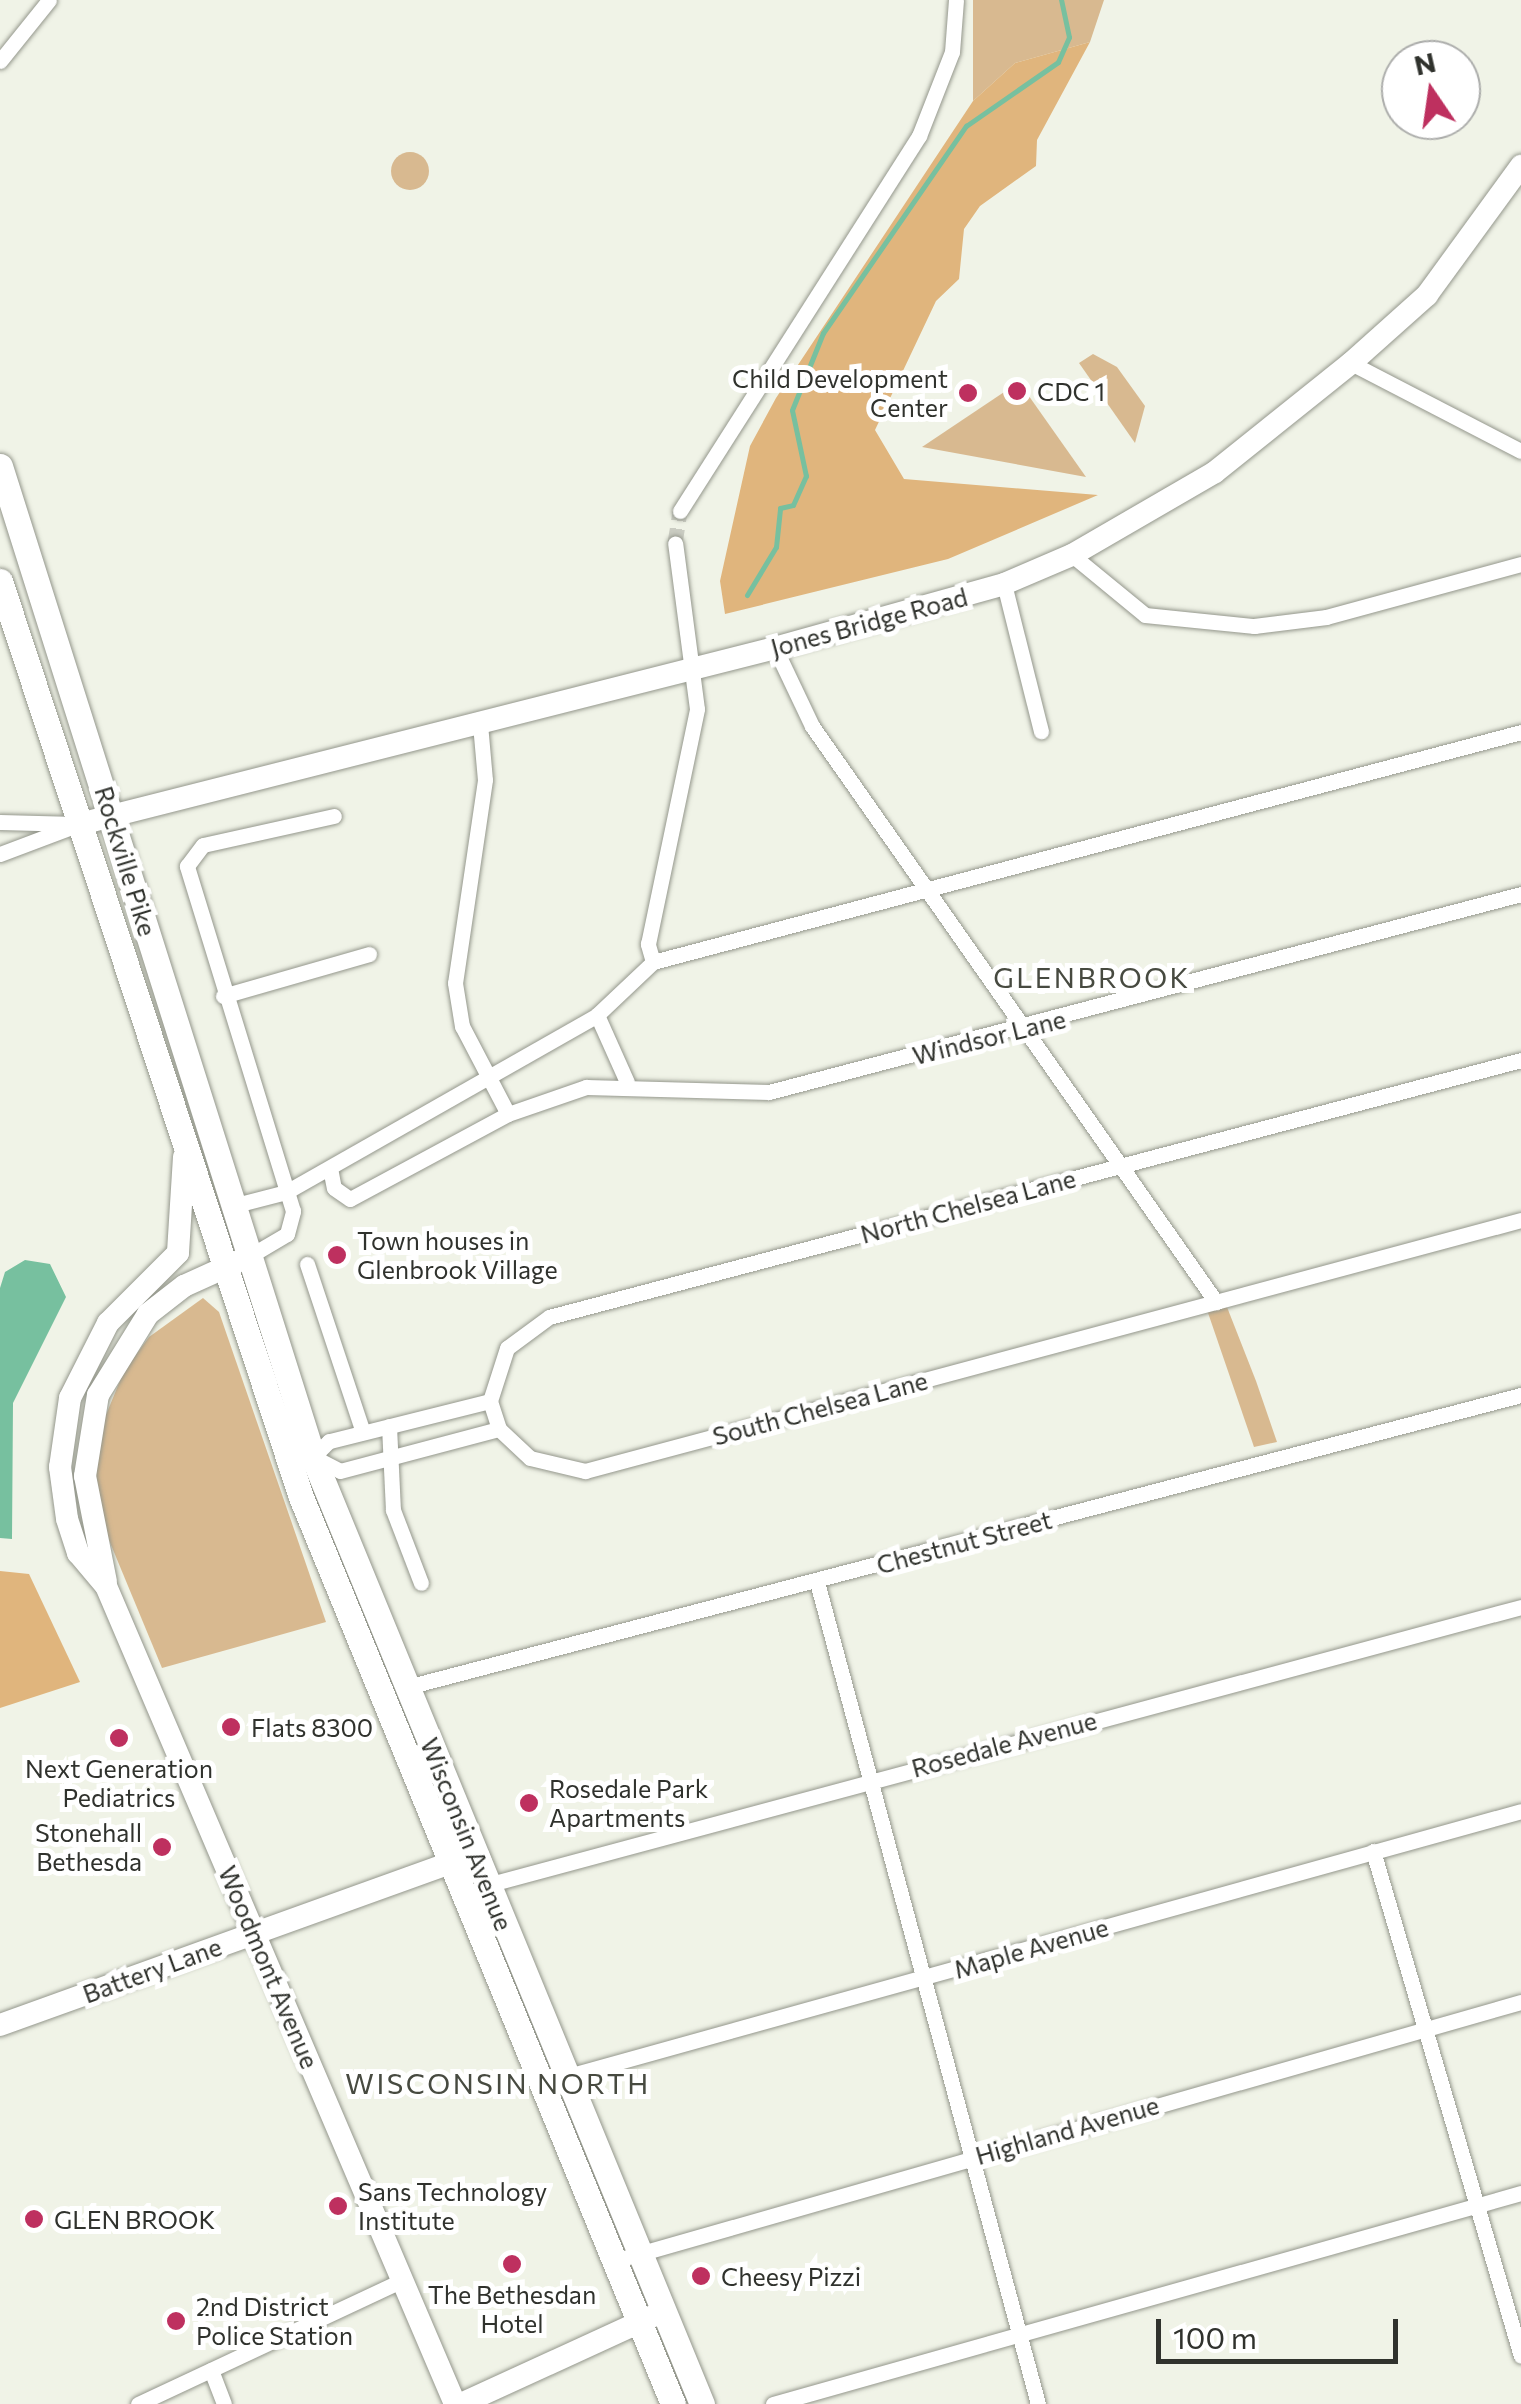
<!DOCTYPE html>
<html>
<head>
<meta charset="utf-8">
<style>
	body { margin:0 }
	#map { position:relative; width:1521px; height:2404px; overflow:hidden; background:#f0f3e7; font-family:Commissioner,sans-serif }
	div>[style] { position:absolute }
	.green>* { inset:0; background:#d8b990 }
	.round { border-radius:50% }
	.forest>* { inset:0; background:#e0b57d }
	.water>* { inset:0; background:#77c09f }
	.stream>* { height:5px; margin:-2.5px; padding:0 2.5px; transform-origin:2.5px; border-radius:2.5px; background:#77c09f }
	.street-tunnel>* { height:15px; margin-top:-7.5px; transform-origin:0; background:repeating-linear-gradient(90deg,#caccc2 0 15px,transparent 0 23px) }
	.roads { filter:drop-shadow(0 0 2px #94978c) drop-shadow(0 0 2px #94978c) }
	.street>* { height:15px; margin:-7.5px; padding:0 7.5px; transform-origin:7.5px; border-radius:7.5px; background:#fff }
	.secondary>* { height:22px; margin:-11px; padding:0 11px; transform-origin:11px; border-radius:11px; background:#fff }
	.primary>* { height:25px; margin:-12.5px; padding:0 12.5px; transform-origin:12.5px; border-radius:12.5px; background:#fff }
	.dots>* { width:28px; height:28px; translate:-50% -50%; box-sizing:border-box; border:5px solid #fff; border-radius:50% }
	span { translate:-50% -50%; white-space:nowrap; text-align:center; line-height:1.15; -webkit-text-stroke:10px #fff; paint-order:stroke }
	.poi-label { font-size:25px; color:#30322d }
	.right { translate:-100% -50%; text-align:right }
	.left { translate:0 -50%; text-align:left }
	.street-label { font-size:25px; color:#30322d }
	.neighbourhood-label { font-size:28px; color:#474a40; letter-spacing:2.5px }
	.north { position:absolute; left:1381px; top:40px; width:100px; height:100px; box-sizing:border-box; background:#fff; border:2px solid #acadab; border-radius:50%; rotate:347deg; font-size:28px; font-weight:700; line-height:40px; text-align:center; color:#30322d }
	.north::after { content:''; display:block; margin:auto; width:35px; height:45px; background:#be305f; clip-path:polygon(50% 0,100% 100%,50% 72%,0 100%) }
	.scale { position:absolute; left:1156px; top:2319px; width:242px; height:45px; box-sizing:border-box; border:5px solid #30322d; border-top:0; padding-left:12px; font-size:30px; line-height:35px; white-space:nowrap; color:#30322d; -webkit-text-stroke:8px #fff; paint-order:stroke }
</style>
</head>
<body>
<div id="map">
	<div class="green">
		<i style="clip-path:polygon(973px 0,1104px 0,1090px 42px,1015px 63px,973px 101px)"></i>
		<i class="round" style="left:391px;top:152px;width:38px;height:38px"></i>
		<i style="clip-path:polygon(1093px 354px,1117px 367px,1145px 406px,1135px 443px,1079px 363px)"></i>
		<i style="clip-path:polygon(1019px 382px,1086px 477px,922px 447px)"></i>
		<i style="clip-path:polygon(203px 1298px,219px 1312px,326px 1622px,162px 1668px,104px 1528px,95px 1472px,101px 1427px,124px 1371px,149px 1337px)"></i>
		<i style="clip-path:polygon(1225px 1302px,1256px 1381px,1277px 1442px,1254px 1447px,1206px 1307px)"></i>
	</div>
	<div class="forest">
		<i style="clip-path:polygon(1090px 42px,1037px 140px,1036px 166px,980px 206px,964px 229px,959px 279px,936px 301px,875px 430px,904px 479px,1098px 495px,948px 559px,725px 614px,720px 581px,750px 446px,776px 398px,973px 101px,1015px 63px)"></i>
		<i style="clip-path:polygon(0 1571px,29px 1574px,80px 1682px,0 1708px)"></i>
	</div>
	<div class="water">
		<i style="clip-path:polygon(25px 1260px,50px 1264px,66px 1297px,13px 1403px,12px 1539px,0 1538px,0 1288px,5px 1272px)"></i>
	</div>
	<div class="stream">
		<i style="left:747px;top:595px;width:56px;rotate:-58.9deg"></i>
		<i style="left:776px;top:547px;width:39px;rotate:-84deg"></i>
		<i style="left:780px;top:508px;width:13px;rotate:-13deg"></i>
		<i style="left:793px;top:505px;width:32px;rotate:-66deg"></i>
		<i style="left:806px;top:476px;width:67px;rotate:-102deg"></i>
		<i style="left:792px;top:410px;width:83px;rotate:-68.1deg"></i>
		<i style="left:823px;top:333px;width:252px;rotate:-55.4deg"></i>
		<i style="left:966px;top:126px;width:112px;rotate:-34.8deg"></i>
		<i style="left:1058px;top:62px;width:27px;rotate:-66deg"></i>
		<i style="left:1069px;top:37px;width:38px;rotate:-102deg"></i>
	</div>
	<div class="street-tunnel">
		<i style="left:675px;top:543px;width:32px;rotate:-81deg"></i>
	</div>
	<div class="roads">
		<div class="street">
			<i style="left:0;top:61px;width:78px;rotate:-51.2deg"></i>
			<i style="left:1351px;top:363px;width:191px;rotate:27.4deg"></i>
			<i style="left:680px;top:511px;width:445px;rotate:-57.5deg"></i>
			<i style="left:919px;top:136px;width:90px;rotate:-68.6deg"></i>
			<i style="left:952px;top:52px;width:52px;rotate:-85.6deg"></i>
			<i style="left:1072px;top:555px;width:94px;rotate:39.4deg"></i>
			<i style="left:1145px;top:615px;width:110px;rotate:5.8deg"></i>
			<i style="left:1254px;top:626px;width:73px;rotate:-7.1deg"></i>
			<i style="left:1326px;top:617px;width:202px;rotate:-15.2deg"></i>
			<i style="left:1004px;top:584px;width:152px;rotate:75.9deg"></i>
			<i style="left:775px;top:648px;width:86px;rotate:64.6deg"></i>
			<i style="left:812px;top:726px;width:704px;rotate:54.95deg"></i>
			<i style="left:480px;top:724px;width:56px;rotate:84.9deg"></i>
			<i style="left:485px;top:780px;width:205px;rotate:98.4deg"></i>
			<i style="left:455px;top:983px;width:44px;rotate:80.8deg"></i>
			<i style="left:462px;top:1026px;width:99px;rotate:62.4deg"></i>
			<i style="left:0;top:822px;width:76px;rotate:1.5deg"></i>
			<i style="left:0;top:854px;width:85px;rotate:-20.6deg"></i>
			<i style="left:653px;top:962px;width:898px;rotate:-14.84deg"></i>
			<i style="left:223px;top:996px;width:152px;rotate:-16deg"></i>
			<i style="left:597px;top:1015px;width:73px;rotate:65.9deg"></i>
			<i style="left:1521px;top:1060px;width:1005px;rotate:165.19deg"></i>
			<i style="left:549px;top:1317px;width:52px;rotate:143.6deg"></i>
			<i style="left:507px;top:1348px;width:56px;rotate:107.8deg"></i>
			<i style="left:490px;top:1401px;width:29px;rotate:72deg"></i>
			<i style="left:499px;top:1429px;width:42px;rotate:43.1deg"></i>
			<i style="left:530px;top:1458px;width:57px;rotate:13.3deg"></i>
			<i style="left:585px;top:1471px;width:969px;rotate:-15.01deg"></i>
			<i style="left:330px;top:1168px;width:20px;rotate:79deg"></i>
			<i style="left:334px;top:1188px;width:19px;rotate:35deg"></i>
			<i style="left:350px;top:1199px;width:179px;rotate:-28.3deg"></i>
			<i style="left:508px;top:1114px;width:83px;rotate:-19.1deg"></i>
			<i style="left:586px;top:1087px;width:183px;rotate:1.6deg"></i>
			<i style="left:769px;top:1092px;width:778px;rotate:-14.75deg"></i>
			<i style="left:232px;top:1206px;width:56px;rotate:-14.5deg"></i>
			<i style="left:286px;top:1192px;width:358px;rotate:-29.6deg"></i>
			<i style="left:597px;top:1015px;width:77px;rotate:-43.4deg"></i>
			<i style="left:653px;top:962px;width:19px;rotate:-106deg"></i>
			<i style="left:648px;top:944px;width:240px;rotate:-78.2deg"></i>
			<i style="left:697px;top:709px;width:167px;rotate:-97.5deg"></i>
			<i style="left:248px;top:1257px;width:45px;rotate:-30.5deg"></i>
			<i style="left:287px;top:1234px;width:24px;rotate:-75deg"></i>
			<i style="left:293px;top:1211px;width:361px;rotate:-107.1deg"></i>
			<i style="left:187px;top:866px;width:26px;rotate:-53deg"></i>
			<i style="left:203px;top:845px;width:134px;rotate:-12.5deg"></i>
			<i style="left:307px;top:1264px;width:177px;rotate:71.6deg"></i>
			<i style="left:490px;top:1401px;width:166px;rotate:166deg"></i>
			<i style="left:329px;top:1441px;width:23px;rotate:135deg"></i>
			<i style="left:313px;top:1457px;width:30px;rotate:27deg"></i>
			<i style="left:340px;top:1471px;width:164px;rotate:-14.8deg"></i>
			<i style="left:389px;top:1426px;width:84px;rotate:87.3deg"></i>
			<i style="left:393px;top:1510px;width:78px;rotate:69deg"></i>
			<i style="left:817px;top:1582px;width:851px;rotate:74.95deg"></i>
			<i style="left:407px;top:1687px;width:1152px;rotate:-14.69deg"></i>
			<i style="left:1373px;top:1851px;width:526px;rotate:73.67deg"></i>
			<i style="left:487px;top:1885px;width:1071px;rotate:-15.05deg"></i>
			<i style="left:561px;top:2078px;width:996px;rotate:-15.54deg"></i>
			<i style="left:614px;top:2261px;width:943px;rotate:-15.94deg"></i>
			<i style="left:211px;top:2370px;width:36px;rotate:69deg"></i>
			<i style="left:138px;top:2404px;width:293px;rotate:-25.1deg"></i>
			<i style="left:773px;top:2404px;width:777px;rotate:-15.75deg"></i>
		</div>
		<div class="secondary">
			<i style="left:80px;top:824px;width:717px;rotate:-14.21deg"></i>
			<i style="left:775px;top:648px;width:238px;rotate:-15.6deg"></i>
			<i style="left:1004px;top:584px;width:74px;rotate:-23.1deg"></i>
			<i style="left:1072px;top:555px;width:165px;rotate:-30.1deg"></i>
			<i style="left:1215px;top:472px;width:174px;rotate:-38.7deg"></i>
			<i style="left:1351px;top:363px;width:102px;rotate:-41.8deg"></i>
			<i style="left:1427px;top:295px;width:160px;rotate:-53.9deg"></i>
			<i style="left:184px;top:1157px;width:96px;rotate:93.6deg"></i>
			<i style="left:178px;top:1253px;width:99px;rotate:135deg"></i>
			<i style="left:108px;top:1323px;width:84px;rotate:116.9deg"></i>
			<i style="left:70px;top:1398px;width:70px;rotate:98.2deg"></i>
			<i style="left:60px;top:1467px;width:52px;rotate:82.3deg"></i>
			<i style="left:67px;top:1519px;width:36px;rotate:72deg"></i>
			<i style="left:78px;top:1553px;width:43px;rotate:49.7deg"></i>
			<i style="left:106px;top:1586px;width:889px;rotate:66.89deg"></i>
			<i style="left:106px;top:1582px;width:108px;rotate:-101.2deg"></i>
			<i style="left:85px;top:1476px;width:82px;rotate:-80.9deg"></i>
			<i style="left:98px;top:1395px;width:95px;rotate:-58.3deg"></i>
			<i style="left:148px;top:1314px;width:46px;rotate:-37.9deg"></i>
			<i style="left:184px;top:1286px;width:70px;rotate:-24.4deg"></i>
			<i style="left:0;top:2025px;width:495px;rotate:-19.8deg"></i>
			<i style="left:461px;top:2404px;width:213px;rotate:-24.6deg"></i>
		</div>
		<div class="primary">
			<i style="left:0;top:466px;width:1039px;rotate:72.47deg"></i>
			<i style="left:313px;top:1457px;width:1024px;rotate:67.67deg"></i>
			<i style="left:0;top:581px;width:964px;rotate:71.81deg"></i>
			<i style="left:301px;top:1497px;width:980px;rotate:67.7deg"></i>
		</div>
	</div>
	<div class="dots">
		<i style="left:1017px;top:391px;background:#be305f"></i>
		<i style="left:968px;top:393px;background:#be305f"></i>
		<i style="left:337px;top:1255px;background:#be305f"></i>
		<i style="left:231px;top:1727px;background:#be305f"></i>
		<i style="left:119px;top:1738px;background:#be305f"></i>
		<i style="left:529px;top:1803px;background:#be305f"></i>
		<i style="left:162px;top:1847px;background:#be305f"></i>
		<i style="left:338px;top:2206px;background:#be305f"></i>
		<i style="left:34px;top:2219px;background:#be305f"></i>
		<i style="left:512px;top:2264px;background:#be305f"></i>
		<i style="left:701px;top:2276px;background:#be305f"></i>
		<i style="left:176px;top:2321px;background:#be305f"></i>
	</div>
	<div class="poi-label">
		<span class="right" style="left:948px;top:393px">Child Development<br>Center</span>
		<span class="left" style="left:1037px;top:391px">CDC 1</span>
		<span class="left" style="left:357px;top:1255px">Town houses in<br>Glenbrook Village</span>
		<span class="left" style="left:251px;top:1727px">Flats 8300</span>
		<span style="left:119px;top:1783px">Next Generation<br>Pediatrics</span>
		<span class="left" style="left:549px;top:1803px">Rosedale Park<br>Apartments</span>
		<span class="right" style="left:142px;top:1847px">Stonehall<br>Bethesda</span>
		<span class="left" style="left:358px;top:2206px">Sans Technology<br>Institute</span>
		<span class="left" style="left:54px;top:2219px">GLEN BROOK</span>
		<span class="left" style="left:721px;top:2276px">Cheesy Pizzi</span>
		<span style="left:512px;top:2309px">The Bethesdan<br>Hotel</span>
		<span class="left" style="left:196px;top:2321px">2nd District<br>Police Station</span>
	</div>
	<div class="street-label">
		<span style="left:869px;top:622px;rotate:-15deg">Jones Bridge Road</span>
		<span style="left:126px;top:861px;rotate:73deg">Rockville Pike</span>
		<span style="left:989px;top:1037px;rotate:-14deg">Windsor Lane</span>
		<span style="left:968px;top:1206px;rotate:-15deg">North Chelsea Lane</span>
		<span style="left:820px;top:1408px;rotate:-15deg">South Chelsea Lane</span>
		<span style="left:964px;top:1542px;rotate:-15deg">Chestnut Street</span>
		<span style="left:1004px;top:1744px;rotate:-15deg">Rosedale Avenue</span>
		<span style="left:467px;top:1834px;rotate:68deg">Wisconsin Avenue</span>
		<span style="left:1031px;top:1948px;rotate:-16deg">Maple Avenue</span>
		<span style="left:269px;top:1967px;rotate:67deg">Woodmont Avenue</span>
		<span style="left:152px;top:1970px;rotate:-20deg">Battery Lane</span>
		<span style="left:1067px;top:2130px;rotate:-16deg">Highland Avenue</span>
	</div>
	<div class="neighbourhood-label">
		<span style="left:1092px;top:977px">GLENBROOK</span>
		<span style="left:498px;top:2083px">WISCONSIN NORTH</span>
	</div>
	<div class="north">N</div>
	<div class="scale">100 m</div>
</div>
</body>
</html>
